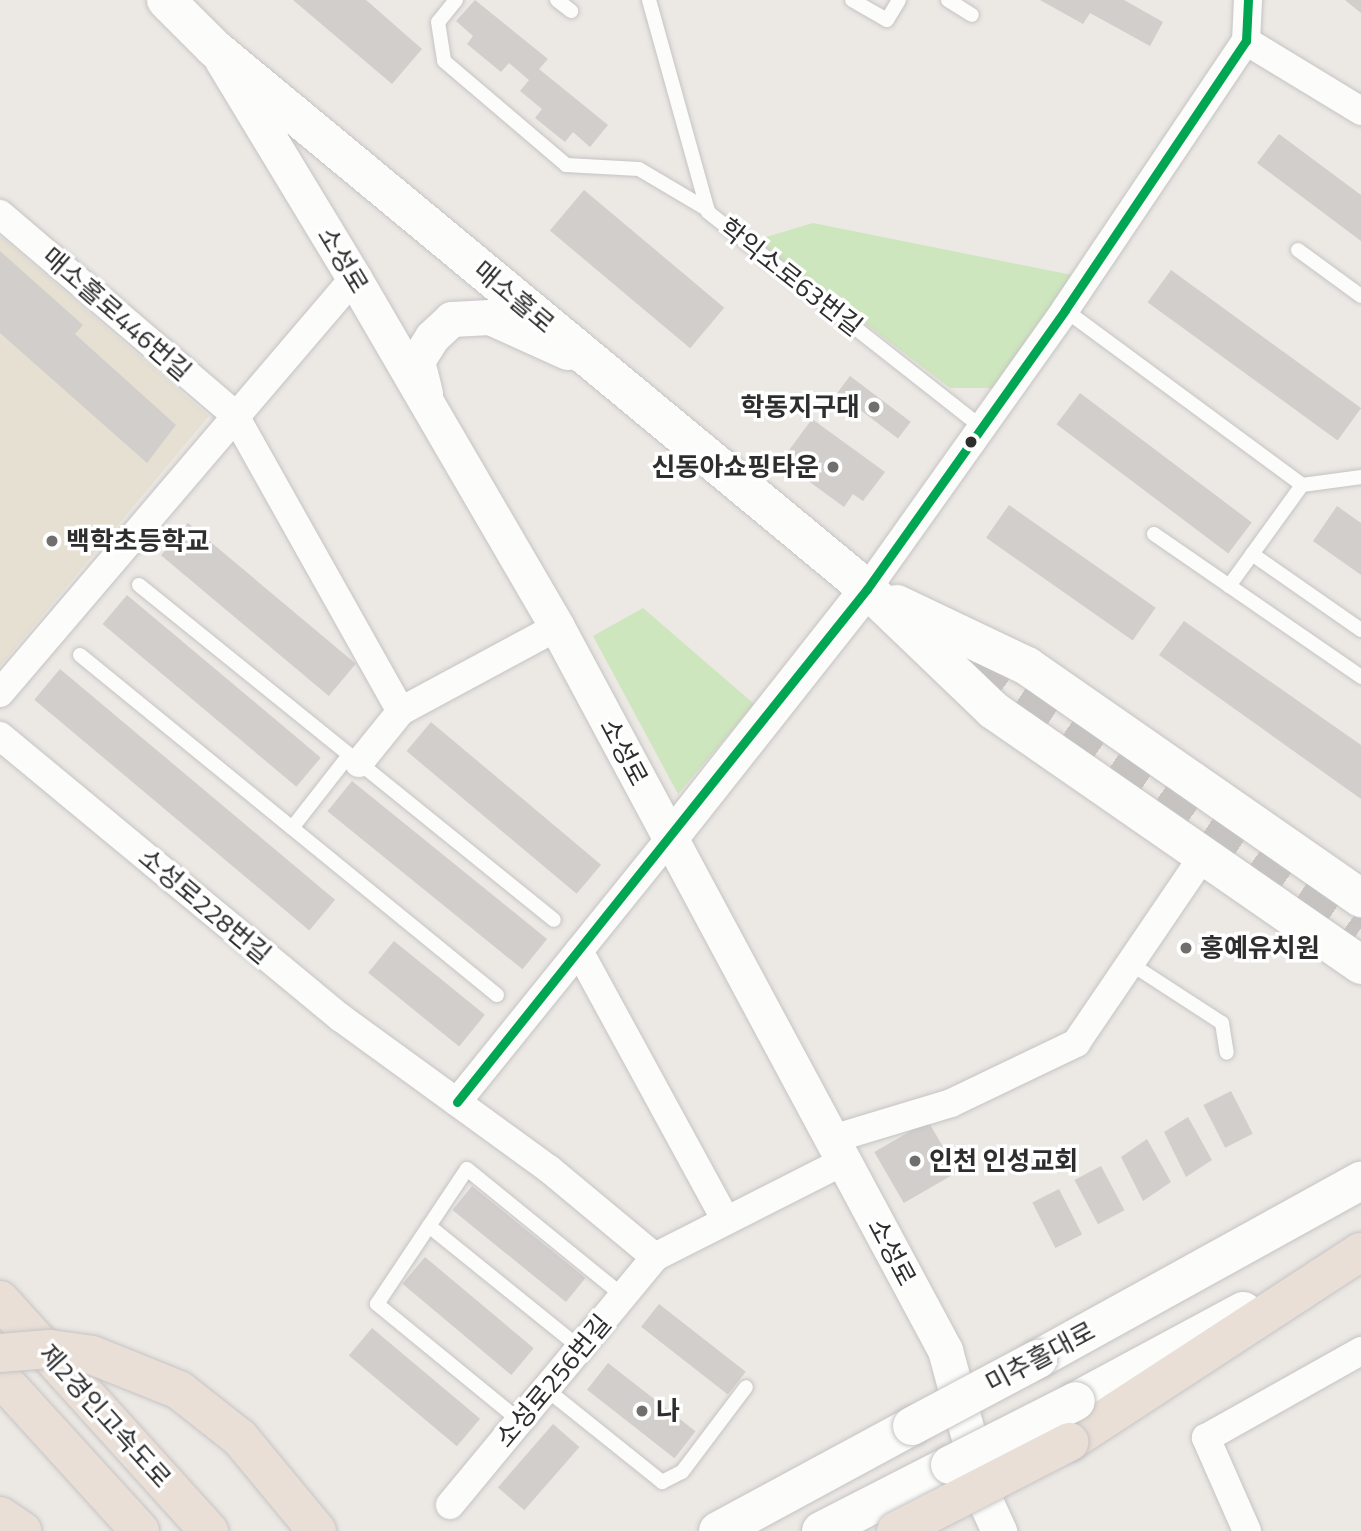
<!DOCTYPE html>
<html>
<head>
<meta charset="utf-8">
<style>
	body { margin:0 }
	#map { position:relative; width:1361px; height:1531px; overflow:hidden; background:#ece8e4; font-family:"Titillium Web","Noto Sans KR",sans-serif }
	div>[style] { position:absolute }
	.education>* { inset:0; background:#e6e0d3 }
	.green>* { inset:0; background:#cee6be }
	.building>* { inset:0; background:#d1cecb; transform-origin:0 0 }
	.secondary-tunnel>* { height:38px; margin-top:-19px; transform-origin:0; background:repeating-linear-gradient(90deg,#c6c3c0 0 38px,transparent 0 57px) }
	.roads { filter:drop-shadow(0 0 2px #c5c4c5) drop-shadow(0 0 2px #c5c4c5) }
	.service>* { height:14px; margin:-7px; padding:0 7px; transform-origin:7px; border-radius:7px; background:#fcfcfb }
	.minor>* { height:28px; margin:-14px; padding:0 14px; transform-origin:14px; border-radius:14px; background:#fcfcfb }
	.tertiary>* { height:35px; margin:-17.5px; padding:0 17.5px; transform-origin:17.5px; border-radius:17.5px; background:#fcfcfb }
	.secondary>* { height:38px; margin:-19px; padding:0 19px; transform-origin:19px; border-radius:19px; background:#fcfcfb }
	.motorway>* { height:38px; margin:-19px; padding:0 19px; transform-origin:19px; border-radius:19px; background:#eadfd6 }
	.bridges { filter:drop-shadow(0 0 2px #c5c4c5) drop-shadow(0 0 2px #c5c4c5) }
	.secondary-bridge>* { height:38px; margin:-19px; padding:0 19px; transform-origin:19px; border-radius:19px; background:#fcfcfb }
	.motorway-bridge>* { height:38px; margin:-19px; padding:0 19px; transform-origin:19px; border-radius:19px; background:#eadfd6 }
	.bus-1>* { height:9px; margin:-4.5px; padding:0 4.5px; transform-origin:4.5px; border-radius:4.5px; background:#00a651 }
	.dots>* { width:19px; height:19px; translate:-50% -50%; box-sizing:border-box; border:4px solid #fff; border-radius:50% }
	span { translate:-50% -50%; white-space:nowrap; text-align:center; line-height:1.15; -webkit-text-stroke:7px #fff; paint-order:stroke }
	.street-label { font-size:26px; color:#2e2e2e }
	.poi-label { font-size:26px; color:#2e2e2e; font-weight:700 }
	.right { translate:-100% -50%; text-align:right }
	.left { translate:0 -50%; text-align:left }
</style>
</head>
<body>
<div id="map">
	<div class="education">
		<i style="clip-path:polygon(0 236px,209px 416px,0 666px)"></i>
	</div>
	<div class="green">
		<i style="clip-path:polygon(813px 223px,1082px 277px,994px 388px,950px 388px,756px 240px)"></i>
		<i style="clip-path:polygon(643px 608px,754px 704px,678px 794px,593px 636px)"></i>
	</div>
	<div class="building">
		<i style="clip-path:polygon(293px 0,366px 0,422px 49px,392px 84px)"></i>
		<i style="clip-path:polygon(475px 0,548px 59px,539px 69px,608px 125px,590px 147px,573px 132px,565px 142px,535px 118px,542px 109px,520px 91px,529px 80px,509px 63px,501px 72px,467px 44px,473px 36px,456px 21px)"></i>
		<i style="clip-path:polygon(1040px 0,1124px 0,1163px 22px,1150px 46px,1090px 13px,1083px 24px)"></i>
		<i style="clip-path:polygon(1345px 0,1361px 0,1361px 13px)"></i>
		<i style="clip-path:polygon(1279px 134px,1361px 195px,1361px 241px,1257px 163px)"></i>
		<i style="left:584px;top:190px;width:183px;height:53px;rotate:40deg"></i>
		<i style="clip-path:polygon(0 251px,83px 325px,75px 334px,176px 425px,147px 463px,0 333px)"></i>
		<i style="left:1171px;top:270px;width:235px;height:40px;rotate:36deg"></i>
		<i style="left:850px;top:376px;width:76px;height:21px;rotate:37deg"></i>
		<i style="left:1080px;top:393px;width:215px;height:39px;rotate:37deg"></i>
		<i style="clip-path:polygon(812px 419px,885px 472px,863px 501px,853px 494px,844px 507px,781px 461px)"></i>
		<i style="left:1009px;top:505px;width:179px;height:40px;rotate:35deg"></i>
		<i style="clip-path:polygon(1337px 506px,1361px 523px,1361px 575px,1313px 541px)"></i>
		<i style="left:188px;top:523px;width:219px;height:42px;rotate:40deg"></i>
		<i style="left:127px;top:595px;width:253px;height:38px;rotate:40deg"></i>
		<i style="clip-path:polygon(1184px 621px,1361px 745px,1361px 799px,1159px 655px)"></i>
		<i style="left:60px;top:669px;width:359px;height:40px;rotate:40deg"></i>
		<i style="left:431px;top:722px;width:222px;height:38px;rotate:40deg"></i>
		<i style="left:352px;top:781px;width:251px;height:39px;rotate:39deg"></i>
		<i style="left:394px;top:941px;width:117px;height:41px;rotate:39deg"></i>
		<i style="left:1231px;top:1091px;width:48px;height:31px;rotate:63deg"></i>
		<i style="clip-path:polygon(1188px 1117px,1212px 1160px,1186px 1177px,1164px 1132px)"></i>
		<i style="left:928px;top:1121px;width:59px;height:62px;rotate:60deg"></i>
		<i style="clip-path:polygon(1147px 1139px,1171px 1182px,1143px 1201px,1121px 1157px)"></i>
		<i style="left:1101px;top:1166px;width:50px;height:30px;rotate:62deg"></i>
		<i style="left:472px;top:1186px;width:146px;height:31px;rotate:39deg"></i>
		<i style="left:1059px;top:1189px;width:51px;height:30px;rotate:63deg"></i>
		<i style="left:425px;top:1257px;width:142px;height:35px;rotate:40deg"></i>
		<i style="left:659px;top:1304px;width:110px;height:29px;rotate:38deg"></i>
		<i style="left:372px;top:1328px;width:141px;height:36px;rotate:40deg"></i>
		<i style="left:608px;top:1363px;width:111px;height:34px;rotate:38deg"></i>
		<i style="left:553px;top:1424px;width:35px;height:84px;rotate:41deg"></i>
	</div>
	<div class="secondary-tunnel">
		<i style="left:927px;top:631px;width:526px;rotate:34.39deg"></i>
	</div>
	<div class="roads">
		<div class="service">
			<i style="left:456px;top:0;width:28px;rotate:129deg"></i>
			<i style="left:438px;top:22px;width:39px;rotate:81deg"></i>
			<i style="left:444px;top:61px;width:160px;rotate:40.4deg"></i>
			<i style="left:566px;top:165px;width:73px;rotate:3.1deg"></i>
			<i style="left:639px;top:169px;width:80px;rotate:30.7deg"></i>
			<i style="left:557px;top:0;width:18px;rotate:38deg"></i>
			<i style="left:649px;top:0;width:220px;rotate:74.4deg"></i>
			<i style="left:708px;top:212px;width:346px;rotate:38.2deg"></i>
			<i style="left:852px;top:0;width:40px;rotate:29.7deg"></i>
			<i style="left:887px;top:20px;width:23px;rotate:-59deg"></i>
			<i style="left:948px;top:0;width:28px;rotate:32deg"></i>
			<i style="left:1298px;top:250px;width:78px;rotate:36.1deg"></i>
			<i style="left:1065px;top:310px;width:295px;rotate:36.4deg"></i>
			<i style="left:1302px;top:485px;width:60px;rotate:-7.7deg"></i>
			<i style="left:1154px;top:534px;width:252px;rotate:34.6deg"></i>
			<i style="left:1252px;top:554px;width:133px;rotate:34.9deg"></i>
			<i style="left:139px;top:585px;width:533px;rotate:38.91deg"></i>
			<i style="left:1229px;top:586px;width:125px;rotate:-54.1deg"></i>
			<i style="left:80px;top:655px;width:538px;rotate:39.19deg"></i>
			<i style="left:292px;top:828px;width:93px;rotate:-52deg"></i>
			<i style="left:1128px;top:962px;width:112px;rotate:33deg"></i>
			<i style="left:1222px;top:1023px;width:30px;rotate:81deg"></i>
			<i style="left:429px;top:1226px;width:194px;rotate:38.9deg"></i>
			<i style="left:546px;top:1389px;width:149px;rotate:38.7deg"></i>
			<i style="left:662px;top:1482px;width:22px;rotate:-27deg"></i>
			<i style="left:682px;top:1472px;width:106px;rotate:-53deg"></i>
			<i style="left:520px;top:1421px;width:185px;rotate:-140.7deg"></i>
			<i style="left:377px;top:1304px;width:162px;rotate:-56.3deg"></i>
			<i style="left:467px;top:1169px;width:201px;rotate:39.1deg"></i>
		</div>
		<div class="minor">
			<i style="left:1246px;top:41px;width:135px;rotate:31.3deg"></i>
			<i style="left:0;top:214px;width:308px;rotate:40.5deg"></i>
			<i style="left:234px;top:414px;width:341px;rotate:60.7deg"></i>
			<i style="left:867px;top:589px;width:342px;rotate:-54.6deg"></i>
			<i style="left:1065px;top:310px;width:324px;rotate:-56.1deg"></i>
			<i style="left:1246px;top:41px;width:41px;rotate:-87.2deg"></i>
			<i style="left:0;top:693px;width:545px;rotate:-49.54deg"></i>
			<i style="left:0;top:736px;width:442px;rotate:39.6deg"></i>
			<i style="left:341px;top:1018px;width:257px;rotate:36deg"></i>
			<i style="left:549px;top:1169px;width:138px;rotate:39.7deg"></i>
			<i style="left:359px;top:763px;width:67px;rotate:-51.1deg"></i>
			<i style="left:401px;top:711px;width:177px;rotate:-28.3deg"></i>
			<i style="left:579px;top:951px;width:307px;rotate:61.4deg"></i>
			<i style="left:457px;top:1102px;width:339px;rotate:-51.1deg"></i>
			<i style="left:832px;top:1139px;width:124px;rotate:-16.8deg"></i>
			<i style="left:951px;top:1103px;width:139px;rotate:-25.6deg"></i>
			<i style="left:1076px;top:1043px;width:226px;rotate:-55.8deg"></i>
			<i style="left:450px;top:1505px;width:322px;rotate:-50.4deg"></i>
			<i style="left:655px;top:1257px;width:212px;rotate:-26.9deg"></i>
			<i style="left:1247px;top:1531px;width:102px;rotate:-113.8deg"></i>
			<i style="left:1206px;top:1438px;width:178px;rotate:-29.3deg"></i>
		</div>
		<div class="tertiary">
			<i style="left:222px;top:60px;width:255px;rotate:58.8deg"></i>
			<i style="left:354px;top:278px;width:404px;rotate:59.8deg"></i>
			<i style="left:557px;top:627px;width:821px;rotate:61.78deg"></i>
			<i style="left:945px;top:1350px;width:161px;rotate:74.8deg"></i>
			<i style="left:987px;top:1505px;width:29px;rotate:65deg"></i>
			<i style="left:425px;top:393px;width:33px;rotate:-104deg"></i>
			<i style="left:417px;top:361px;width:28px;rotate:-58deg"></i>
			<i style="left:432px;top:337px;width:26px;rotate:-43deg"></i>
			<i style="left:451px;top:319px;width:39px;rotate:-3deg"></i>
			<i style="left:490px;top:317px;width:85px;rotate:24.4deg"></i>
			<i style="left:670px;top:838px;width:318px;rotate:-51.7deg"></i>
		</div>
		<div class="secondary">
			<i style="left:166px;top:0;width:68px;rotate:45deg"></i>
			<i style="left:214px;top:48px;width:848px;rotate:39.64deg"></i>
			<i style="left:867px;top:589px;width:175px;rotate:43.8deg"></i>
			<i style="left:993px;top:710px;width:448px;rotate:34.7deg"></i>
			<i style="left:897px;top:604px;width:144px;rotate:25.5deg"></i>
			<i style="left:1027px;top:666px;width:407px;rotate:34.8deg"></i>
			<i style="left:1038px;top:1359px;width:369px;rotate:-28.9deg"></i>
			<i style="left:1076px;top:1401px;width:190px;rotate:-28.3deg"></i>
			<i style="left:718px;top:1531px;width:221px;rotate:-28.4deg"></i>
			<i style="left:821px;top:1531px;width:145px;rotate:-27.1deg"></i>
		</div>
		<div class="motorway">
			<i style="left:0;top:1300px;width:312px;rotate:47.9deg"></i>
			<i style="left:0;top:1377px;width:208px;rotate:47.7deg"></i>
			<i style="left:1069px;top:1442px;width:348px;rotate:-33.1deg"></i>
			<i style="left:0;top:1516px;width:27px;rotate:34deg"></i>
		</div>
	</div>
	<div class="bridges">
		<div class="secondary-bridge">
			<i style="left:912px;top:1426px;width:143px;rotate:-28deg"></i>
			<i style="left:950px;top:1465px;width:141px;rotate:-26.9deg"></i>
		</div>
		<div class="motorway-bridge">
			<i style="left:0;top:1353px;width:50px;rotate:-4.6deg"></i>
			<i style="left:50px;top:1349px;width:42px;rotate:8.1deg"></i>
			<i style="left:92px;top:1355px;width:94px;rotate:21.9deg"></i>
			<i style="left:179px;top:1390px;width:78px;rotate:38.2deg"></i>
			<i style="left:240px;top:1438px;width:121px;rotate:50.4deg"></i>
			<i style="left:896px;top:1531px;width:195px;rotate:-27.2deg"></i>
		</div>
	</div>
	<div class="bus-1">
		<i style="left:457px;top:1102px;width:657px;rotate:-51.37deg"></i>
		<i style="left:867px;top:589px;width:342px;rotate:-54.6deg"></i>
		<i style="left:1065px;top:310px;width:324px;rotate:-56.1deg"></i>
		<i style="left:1246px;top:41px;width:41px;rotate:-87.2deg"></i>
	</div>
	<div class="dots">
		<i style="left:874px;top:407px;background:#706f6e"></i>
		<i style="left:971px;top:442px;background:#2e2e2e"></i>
		<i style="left:833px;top:467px;background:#706f6e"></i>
		<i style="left:52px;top:541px;background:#706f6e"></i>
		<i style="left:1186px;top:948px;background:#706f6e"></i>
		<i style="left:915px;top:1161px;background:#706f6e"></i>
		<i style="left:642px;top:1411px;background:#706f6e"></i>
	</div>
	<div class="street-label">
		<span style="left:343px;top:260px;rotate:59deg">소성로</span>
		<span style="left:791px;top:277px;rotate:38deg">학익소로63번길</span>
		<span style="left:514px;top:297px;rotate:40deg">매소홀로</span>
		<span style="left:117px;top:314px;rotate:41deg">매소홀로446번길</span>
		<span style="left:624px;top:752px;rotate:62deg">소성로</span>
		<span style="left:205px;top:906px;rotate:40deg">소성로228번길</span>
		<span style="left:892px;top:1252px;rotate:62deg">소성로</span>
		<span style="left:1040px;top:1357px;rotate:-28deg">미추홀대로</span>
		<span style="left:553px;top:1381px;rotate:-50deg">소성로256번길</span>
		<span style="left:105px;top:1416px;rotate:48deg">제2경인고속도로</span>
	</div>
	<div class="poi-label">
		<span class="right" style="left:860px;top:407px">학동지구대</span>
		<span class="right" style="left:819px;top:467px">신동아쇼핑타운</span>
		<span class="left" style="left:66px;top:541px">백학초등학교</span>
		<span class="left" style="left:1200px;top:948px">홍예유치원</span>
		<span class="left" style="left:929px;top:1161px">인천 인성교회</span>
		<span class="left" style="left:656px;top:1411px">나</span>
	</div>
</div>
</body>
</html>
